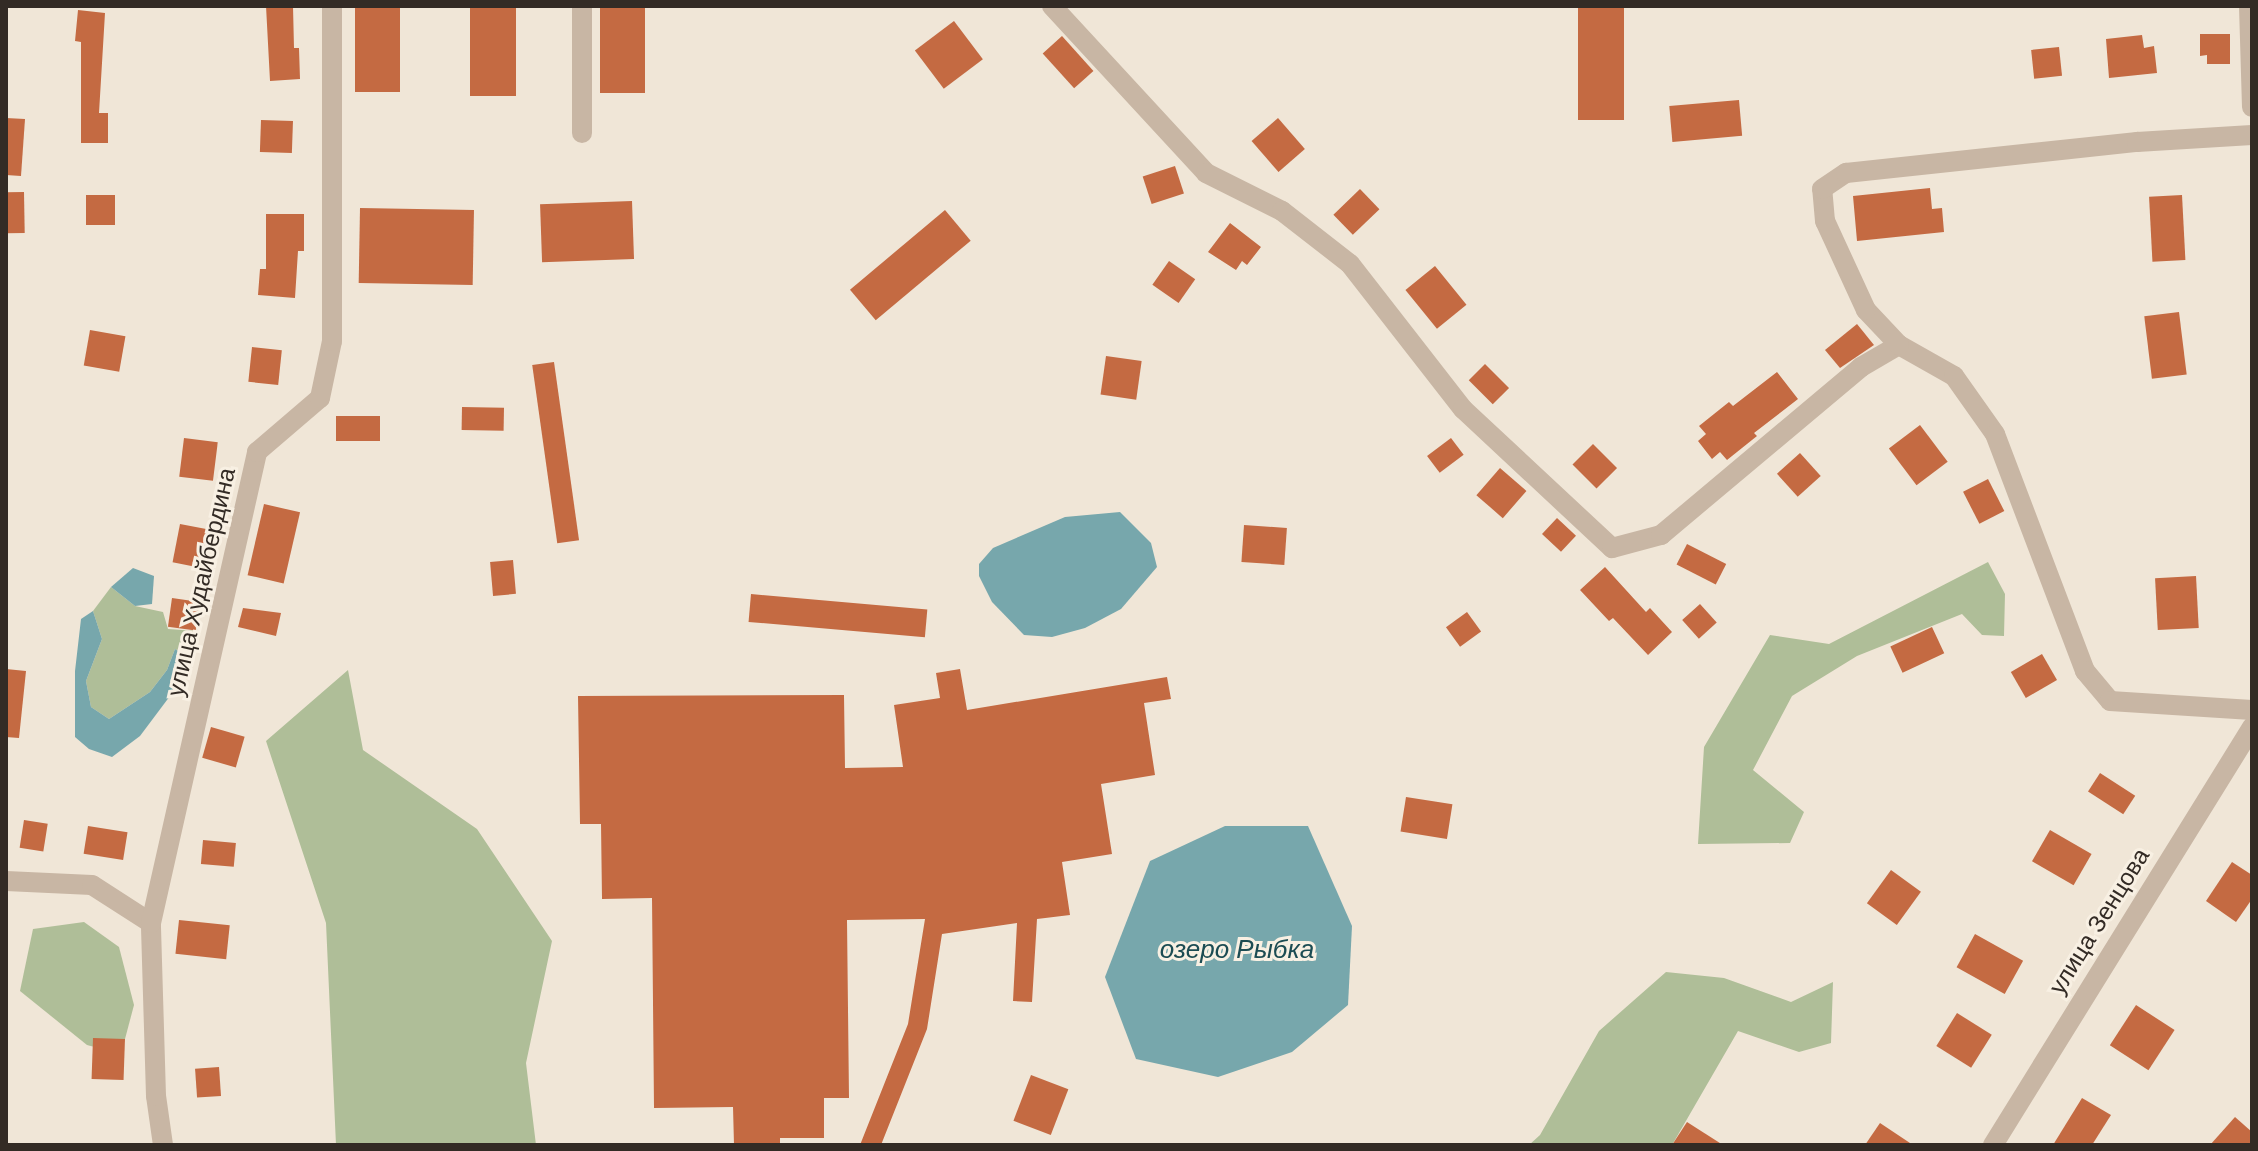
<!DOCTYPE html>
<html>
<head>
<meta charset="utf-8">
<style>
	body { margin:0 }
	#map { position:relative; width:2258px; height:1151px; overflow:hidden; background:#f0e6d7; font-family:Arial,sans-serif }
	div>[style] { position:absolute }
	.green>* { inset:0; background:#afbe98 }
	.water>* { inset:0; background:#77a7ac }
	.building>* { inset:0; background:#c46a42; transform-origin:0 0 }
	.minor>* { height:20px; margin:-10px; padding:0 10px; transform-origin:10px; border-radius:10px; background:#c8b6a4 }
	span { translate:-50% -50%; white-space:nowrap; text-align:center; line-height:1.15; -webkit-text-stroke:6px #f8f0e3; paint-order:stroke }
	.street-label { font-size:24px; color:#332b25 }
	.water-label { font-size:26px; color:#1c4c53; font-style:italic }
	.frame { position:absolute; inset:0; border:8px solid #332b25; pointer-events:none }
</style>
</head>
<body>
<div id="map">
	<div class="green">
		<i style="clip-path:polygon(1988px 562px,2005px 594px,2004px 636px,1982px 635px,1962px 614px,1857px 656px,1792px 696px,1753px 770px,1804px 812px,1790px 843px,1698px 844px,1704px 747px,1770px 635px,1829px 644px)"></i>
		<i style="clip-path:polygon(111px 587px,135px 606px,163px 612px,168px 629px,196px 631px,197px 645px,183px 654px,175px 649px,167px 670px,150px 692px,109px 719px,91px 707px,86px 681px,102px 639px,93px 611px)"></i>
		<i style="clip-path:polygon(348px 670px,363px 750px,477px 829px,552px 941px,526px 1063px,536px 1145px,336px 1145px,326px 923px,266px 741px)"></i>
		<i style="clip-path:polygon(84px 922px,119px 947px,134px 1005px,125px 1039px,113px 1052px,87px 1045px,20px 991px,33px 929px)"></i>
		<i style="clip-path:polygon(1666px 972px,1724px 978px,1791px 1002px,1833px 982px,1831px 1043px,1799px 1052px,1738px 1031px,1672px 1145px,1529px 1145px,1540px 1135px,1599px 1031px)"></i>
	</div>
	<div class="water">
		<i style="clip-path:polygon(1120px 512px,1151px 543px,1157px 567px,1121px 609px,1085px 628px,1052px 637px,1024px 635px,992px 602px,979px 576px,979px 564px,993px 548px,1065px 517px)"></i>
		<i style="clip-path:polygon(133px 568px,154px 576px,152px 604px,135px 606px,111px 587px)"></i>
		<i style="clip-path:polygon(93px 611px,102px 639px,86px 681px,91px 707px,109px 719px,150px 692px,167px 670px,175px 649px,183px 654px,173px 692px,140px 736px,112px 757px,89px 749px,75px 737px,75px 671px,81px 619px)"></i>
		<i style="clip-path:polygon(1225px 826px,1308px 826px,1352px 926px,1348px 1005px,1292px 1052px,1218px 1077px,1136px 1059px,1105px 977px,1150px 861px)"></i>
	</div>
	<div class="building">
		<i style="clip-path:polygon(266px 6px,293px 6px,294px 48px,299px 48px,300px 79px,270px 81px)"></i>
		<i style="left:355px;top:6px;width:45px;height:86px"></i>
		<i style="left:470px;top:6px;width:46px;height:90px"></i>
		<i style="left:600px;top:6px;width:45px;height:87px"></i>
		<i style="left:1578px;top:6px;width:46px;height:114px"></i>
		<i style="clip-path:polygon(78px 10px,105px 13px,99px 113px,108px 113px,108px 143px,81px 143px,81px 42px,75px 41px)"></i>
		<i style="left:954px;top:21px;width:48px;height:49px;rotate:53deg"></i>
		<i style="clip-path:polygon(2200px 34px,2230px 34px,2230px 64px,2207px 64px,2207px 55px,2200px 56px)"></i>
		<i style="clip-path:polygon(2142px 35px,2144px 48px,2154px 46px,2157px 73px,2109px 78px,2106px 39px)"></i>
		<i style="left:1062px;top:36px;width:47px;height:26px;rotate:48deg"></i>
		<i style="left:2059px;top:47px;width:29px;height:28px;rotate:84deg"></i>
		<i style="left:1739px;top:100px;width:36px;height:70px;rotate:85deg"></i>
		<i style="clip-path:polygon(6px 118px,25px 119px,21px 176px,6px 175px)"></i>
		<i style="left:1278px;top:118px;width:41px;height:35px;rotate:49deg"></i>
		<i style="left:261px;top:120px;width:32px;height:32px;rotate:2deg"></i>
		<i style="left:1175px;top:166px;width:29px;height:34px;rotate:72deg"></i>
		<i style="clip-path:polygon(1930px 188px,1932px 209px,1942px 208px,1944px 232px,1857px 241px,1853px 196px)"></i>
		<i style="left:1360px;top:189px;width:28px;height:37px;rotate:46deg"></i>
		<i style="left:24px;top:192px;width:41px;height:18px;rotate:89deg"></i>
		<i style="left:86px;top:195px;width:29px;height:30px"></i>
		<i style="left:2182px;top:195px;width:65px;height:33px;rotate:87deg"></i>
		<i style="left:632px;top:201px;width:58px;height:92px;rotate:88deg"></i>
		<i style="left:360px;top:208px;width:114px;height:75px;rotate:1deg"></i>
		<i style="left:945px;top:210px;width:40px;height:124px;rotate:50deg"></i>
		<i style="clip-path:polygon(266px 214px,304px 214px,304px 251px,298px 251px,295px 298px,258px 295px,260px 269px,266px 269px)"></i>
		<i style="clip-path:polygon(1230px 223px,1261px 247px,1247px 265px,1242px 261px,1236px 270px,1208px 252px)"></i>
		<i style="left:1169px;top:261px;width:32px;height:29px;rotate:35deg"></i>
		<i style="left:1435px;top:266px;width:50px;height:38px;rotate:51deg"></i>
		<i style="left:2179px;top:312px;width:63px;height:35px;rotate:83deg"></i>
		<i style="clip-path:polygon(1857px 324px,1874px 345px,1840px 368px,1825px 350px)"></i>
		<i style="left:90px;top:330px;width:36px;height:36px;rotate:10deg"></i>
		<i style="left:252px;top:347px;width:30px;height:35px;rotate:6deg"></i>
		<i style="left:1106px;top:356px;width:36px;height:39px;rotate:8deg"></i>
		<i style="left:554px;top:362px;width:180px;height:22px;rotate:82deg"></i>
		<i style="left:1485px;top:364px;width:34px;height:23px;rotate:45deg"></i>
		<i style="clip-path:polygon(1777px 372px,1798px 399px,1754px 433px,1757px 436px,1727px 460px,1720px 452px,1712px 459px,1698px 441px,1706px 434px,1699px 426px,1729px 402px,1733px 406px)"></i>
		<i style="left:462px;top:407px;width:42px;height:23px;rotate:1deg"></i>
		<i style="left:380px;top:416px;width:25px;height:44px;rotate:90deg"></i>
		<i style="left:1920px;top:425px;width:46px;height:39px;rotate:53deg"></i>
		<i style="left:184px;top:438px;width:34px;height:39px;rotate:7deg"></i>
		<i style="left:1451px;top:438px;width:21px;height:30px;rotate:53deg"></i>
		<i style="left:1593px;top:444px;width:34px;height:29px;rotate:45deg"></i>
		<i style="left:1800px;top:453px;width:31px;height:31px;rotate:48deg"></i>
		<i style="left:1500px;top:468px;width:35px;height:36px;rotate:41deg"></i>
		<i style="left:1988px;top:479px;width:36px;height:28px;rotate:63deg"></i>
		<i style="left:264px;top:504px;width:37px;height:73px;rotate:13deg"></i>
		<i style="left:1557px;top:518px;width:26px;height:22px;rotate:43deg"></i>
		<i style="left:180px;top:524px;width:32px;height:39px;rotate:11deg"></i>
		<i style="left:1244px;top:525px;width:43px;height:37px;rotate:4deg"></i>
		<i style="left:1687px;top:544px;width:44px;height:23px;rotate:27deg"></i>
		<i style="left:513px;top:560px;width:34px;height:23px;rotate:85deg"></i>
		<i style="clip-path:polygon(1605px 567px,1646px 612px,1650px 608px,1672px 632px,1648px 655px,1613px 618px,1609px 621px,1580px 590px)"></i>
		<i style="left:2196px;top:576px;width:52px;height:41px;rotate:87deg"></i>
		<i style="left:751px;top:594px;width:177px;height:28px;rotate:5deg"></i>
		<i style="left:172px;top:598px;width:28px;height:29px;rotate:8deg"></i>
		<i style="left:1700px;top:604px;width:25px;height:24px;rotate:48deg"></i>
		<i style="clip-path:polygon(243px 608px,281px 613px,276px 636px,238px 627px)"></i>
		<i style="left:1467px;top:612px;width:24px;height:26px;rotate:54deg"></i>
		<i style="left:1932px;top:627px;width:29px;height:46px;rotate:65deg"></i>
		<i style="left:2042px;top:654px;width:30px;height:36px;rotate:60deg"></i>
		<i style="clip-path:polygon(6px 669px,26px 671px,19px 738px,6px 737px)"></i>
		<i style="clip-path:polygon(960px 669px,967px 710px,1167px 677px,1171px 699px,1144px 703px,1155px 775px,1101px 784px,1112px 854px,1062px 862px,1070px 915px,1037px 919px,1032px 1002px,1013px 1001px,1017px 923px,942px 934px,927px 1029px,881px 1145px,860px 1145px,908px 1024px,925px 919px,847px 920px,849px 1098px,824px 1098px,824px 1138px,780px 1138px,780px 1145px,734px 1145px,733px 1107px,654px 1108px,652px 898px,602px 899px,601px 824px,580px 824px,578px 696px,844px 695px,845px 768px,903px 767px,894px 705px,940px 698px,936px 673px)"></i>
		<i style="left:211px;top:727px;width:35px;height:32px;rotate:16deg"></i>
		<i style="left:2100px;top:773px;width:42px;height:22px;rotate:33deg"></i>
		<i style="left:1406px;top:797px;width:47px;height:35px;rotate:9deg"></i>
		<i style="left:24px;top:820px;width:24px;height:28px;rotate:9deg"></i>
		<i style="left:88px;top:826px;width:40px;height:28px;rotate:9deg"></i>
		<i style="left:2050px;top:830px;width:48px;height:36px;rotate:30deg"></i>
		<i style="left:203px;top:840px;width:33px;height:24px;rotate:5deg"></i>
		<i style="clip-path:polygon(2232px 862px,2252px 875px,2252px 899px,2236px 922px,2206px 901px)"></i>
		<i style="left:1891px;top:870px;width:37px;height:41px;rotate:36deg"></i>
		<i style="left:179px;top:920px;width:51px;height:34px;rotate:6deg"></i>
		<i style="left:1975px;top:934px;width:55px;height:38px;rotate:29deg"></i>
		<i style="left:2136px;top:1005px;width:46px;height:48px;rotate:33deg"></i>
		<i style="left:1957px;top:1013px;width:41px;height:39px;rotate:32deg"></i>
		<i style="left:93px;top:1038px;width:32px;height:41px;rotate:2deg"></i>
		<i style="left:219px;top:1067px;width:29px;height:24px;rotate:86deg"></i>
		<i style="left:1031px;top:1075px;width:40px;height:49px;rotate:21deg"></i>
		<i style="clip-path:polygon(2082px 1098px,2111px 1115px,2092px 1145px,2053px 1145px)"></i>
		<i style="clip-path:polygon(2235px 1117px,2252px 1132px,2252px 1145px,2210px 1145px)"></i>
		<i style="clip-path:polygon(1687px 1122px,1723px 1145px,1672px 1145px)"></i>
		<i style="clip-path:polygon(1880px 1123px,1913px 1145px,1865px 1145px)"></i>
	</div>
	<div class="minor">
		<i style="left:582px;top:6px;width:127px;rotate:90deg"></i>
		<i style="left:1052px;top:6px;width:227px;rotate:47.3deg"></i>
		<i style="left:1206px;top:173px;width:85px;rotate:26.6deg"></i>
		<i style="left:1282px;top:211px;width:86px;rotate:37.9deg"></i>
		<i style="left:1350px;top:264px;width:184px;rotate:52.1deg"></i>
		<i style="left:1463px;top:409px;width:204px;rotate:43deg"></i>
		<i style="left:1612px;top:548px;width:51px;rotate:-14.9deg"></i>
		<i style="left:1661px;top:535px;width:261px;rotate:-40deg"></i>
		<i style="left:1861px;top:367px;width:44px;rotate:-30.1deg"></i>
		<i style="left:1899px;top:345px;width:63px;rotate:29.4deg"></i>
		<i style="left:1954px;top:376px;width:71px;rotate:54.7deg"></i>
		<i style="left:1995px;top:434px;width:254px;rotate:69.2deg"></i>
		<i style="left:2085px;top:671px;width:39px;rotate:50deg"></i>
		<i style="left:2110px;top:701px;width:142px;rotate:3.6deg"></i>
		<i style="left:2249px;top:6px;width:101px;rotate:88.3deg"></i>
		<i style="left:1899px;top:345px;width:48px;rotate:-133.3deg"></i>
		<i style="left:1866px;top:310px;width:98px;rotate:-114.7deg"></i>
		<i style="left:1825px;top:221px;width:32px;rotate:-95deg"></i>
		<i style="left:1822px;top:189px;width:29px;rotate:-34deg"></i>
		<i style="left:1846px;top:173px;width:293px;rotate:-6.1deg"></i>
		<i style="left:2137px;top:142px;width:115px;rotate:-3.5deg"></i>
		<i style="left:6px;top:881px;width:86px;rotate:2.7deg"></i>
		<i style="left:92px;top:885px;width:70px;rotate:32.8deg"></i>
		<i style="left:163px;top:1145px;width:49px;rotate:-98.1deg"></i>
		<i style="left:156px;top:1096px;width:173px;rotate:-91.7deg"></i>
		<i style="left:151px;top:923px;width:483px;rotate:-77.3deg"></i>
		<i style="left:257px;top:452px;width:83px;rotate:-40.6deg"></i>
		<i style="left:320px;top:398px;width:58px;rotate:-78.1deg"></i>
		<i style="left:332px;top:341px;width:335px;rotate:-90deg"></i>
		<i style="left:1993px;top:1145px;width:492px;rotate:-58.2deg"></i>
	</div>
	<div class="street-label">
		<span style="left:201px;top:582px;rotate:-77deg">улица Худайбердина</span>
		<span style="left:2099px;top:921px;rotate:-58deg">улица Зенцова</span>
	</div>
	<div class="water-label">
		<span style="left:1237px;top:950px">озеро Рыбка</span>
	</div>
	<div class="frame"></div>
</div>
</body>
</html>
